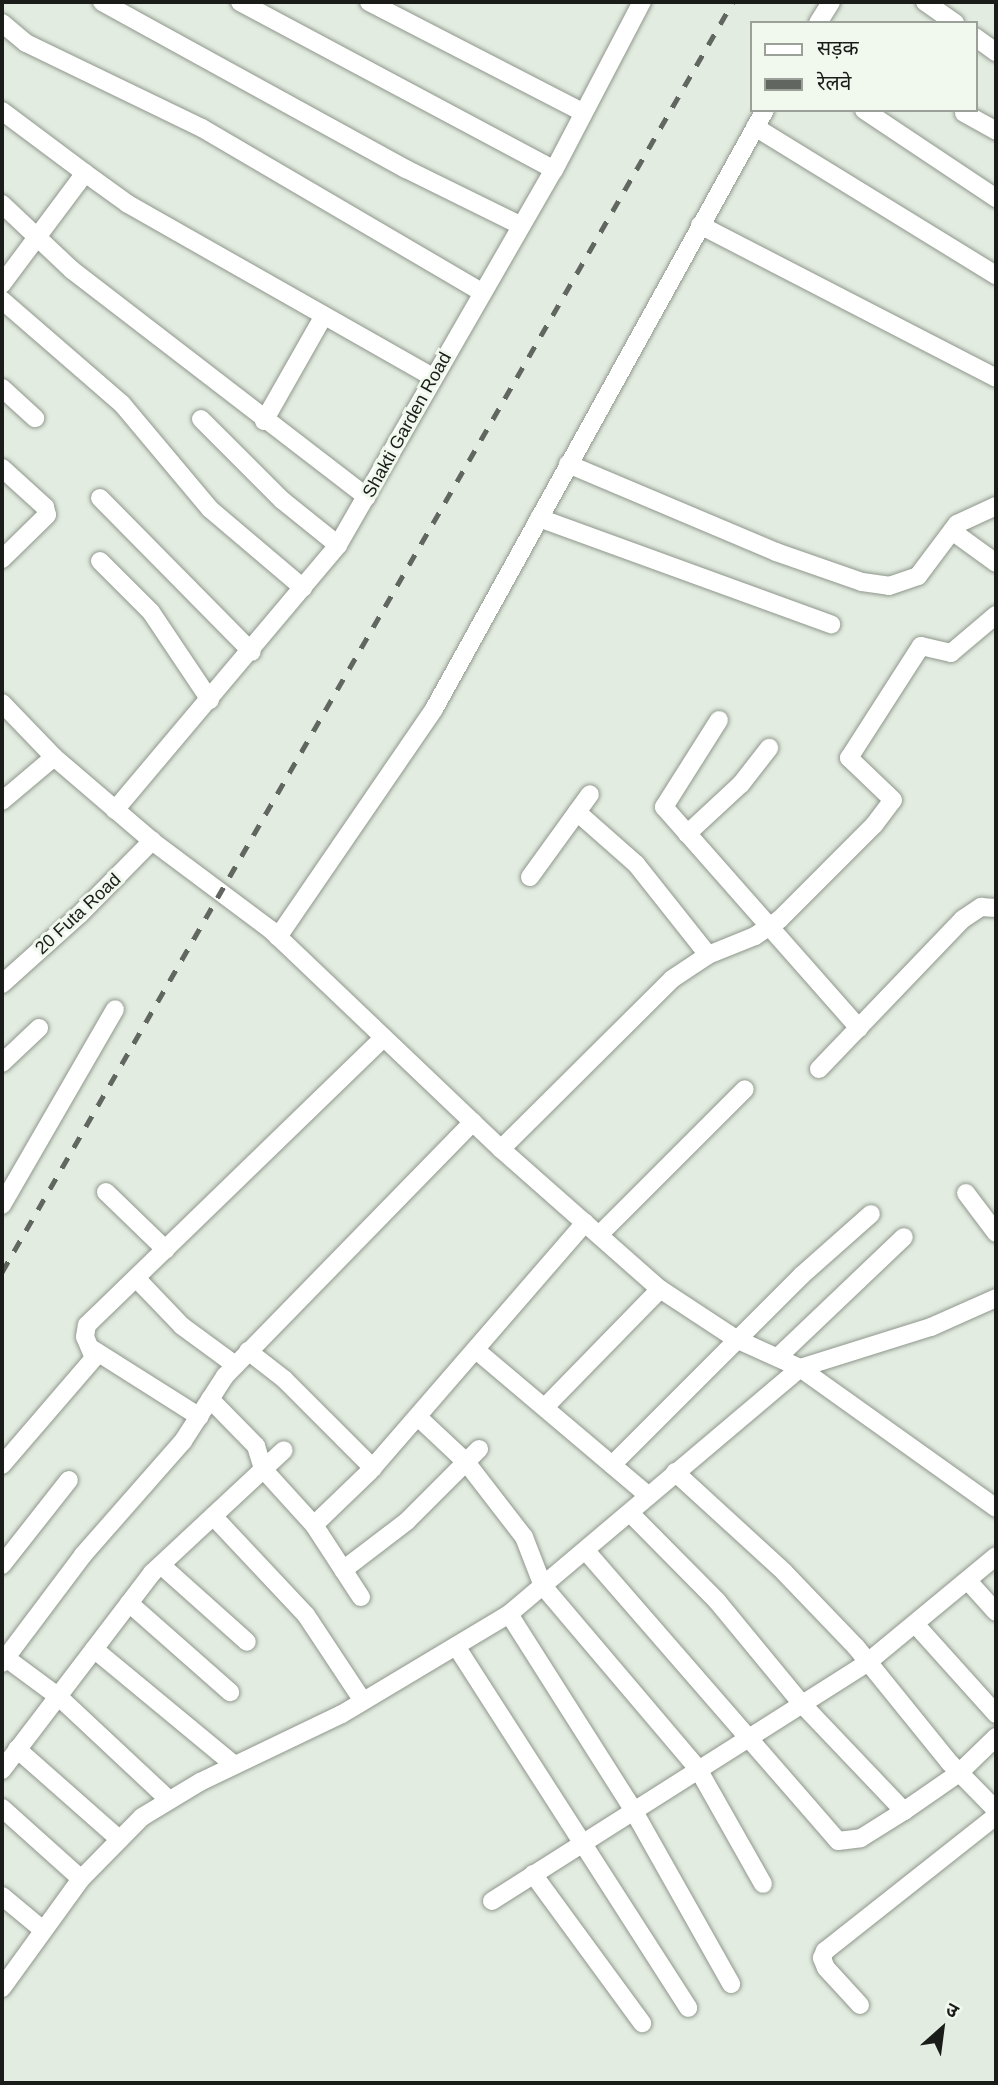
<!DOCTYPE html>
<html>
<head>
<meta charset="utf-8">
<style>
	body { margin:0 }
	#map { position:relative; width:998px; height:2085px; overflow:hidden; background:#e3ece1; font-family:Arial,"Noto Sans Devanagari",sans-serif }
	div>[style] { position:absolute }
	.roads { filter:drop-shadow(0 0 2px #8f978c) drop-shadow(0 0 2px #8f978c) }
	.street>* { height:18px; margin:-9px; padding:0 9px; transform-origin:9px; border-radius:9px; background:#fff }
	.rail>* { height:5px; margin-top:-2.5px; transform-origin:0; background:repeating-linear-gradient(90deg,#616760 0 12px,transparent 0 24px) }
	span { translate:-50% -50%; white-space:nowrap; text-align:center; line-height:1.15; -webkit-text-stroke:6px #f1f9ee; paint-order:stroke }
	.street-label { font-size:18px; color:#191c18 }
	.frame { position:absolute; inset:0; border:4px solid #191c18; pointer-events:none }
	.legend { position:absolute; left:750px; top:21px; width:228px; height:91px; box-sizing:border-box; background:#f1f9ee; border:2px solid #9ba198; margin:0; padding:9px 12px; list-style:none; font-size:21px; color:#191c18 }
	.legend li { display:flex; align-items:center; gap:14px; height:35px }
	.legend b { width:35px; border:2px solid #9ba198 }
	.north { position:absolute; left:907px; top:1994px; width:70px; height:70px; -webkit-text-stroke:5px #f1f9ee; paint-order:stroke; rotate:28deg; font-size:19px; font-weight:700; line-height:28px; text-align:center; color:#191c18 }
	.north::after { content:''; display:block; margin:auto; width:24px; height:32px; background:#191c18; clip-path:polygon(50% 0,100% 100%,50% 72%,0 100%) }
</style>
</head>
<body>
<div id="map">
	<div class="roads">
		<div class="street">
			<i style="left:102px;top:2px;width:347px;rotate:28.8deg"></i>
			<i style="left:406px;top:169px;width:127px;rotate:26.2deg"></i>
			<i style="left:240px;top:2px;width:356px;rotate:28.1deg"></i>
			<i style="left:369px;top:2px;width:240px;rotate:27.3deg"></i>
			<i style="left:925px;top:2px;width:37px;rotate:35deg"></i>
			<i style="left:2px;top:23px;width:31px;rotate:40deg"></i>
			<i style="left:26px;top:43px;width:195px;rotate:25.8deg"></i>
			<i style="left:202px;top:128px;width:324px;rotate:30.4deg"></i>
			<i style="left:818px;top:23px;width:25px;rotate:-58deg"></i>
			<i style="left:975px;top:37px;width:26px;rotate:36deg"></i>
			<i style="left:864px;top:110px;width:159px;rotate:33.7deg"></i>
			<i style="left:2px;top:111px;width:104px;rotate:36.8deg"></i>
			<i style="left:85px;top:173px;width:139px;rotate:126.8deg"></i>
			<i style="left:964px;top:113px;width:37px;rotate:29deg"></i>
			<i style="left:755px;top:127px;width:283px;rotate:31.6deg"></i>
			<i style="left:85px;top:173px;width:53px;rotate:35.8deg"></i>
			<i style="left:128px;top:204px;width:351px;rotate:29.6deg"></i>
			<i style="left:2px;top:204px;width:96px;rotate:43.3deg"></i>
			<i style="left:72px;top:270px;width:372px;rotate:37.6deg"></i>
			<i style="left:700px;top:225px;width:333px;rotate:27.3deg"></i>
			<i style="left:2px;top:300px;width:159px;rotate:40.9deg"></i>
			<i style="left:122px;top:404px;width:137px;rotate:50deg"></i>
			<i style="left:210px;top:509px;width:122px;rotate:40.3deg"></i>
			<i style="left:2px;top:388px;width:45px;rotate:42.3deg"></i>
			<i style="left:201px;top:419px;width:115px;rotate:45deg"></i>
			<i style="left:282px;top:500px;width:72px;rotate:38.8deg"></i>
			<i style="left:264px;top:421px;width:120px;rotate:-60.4deg"></i>
			<i style="left:568px;top:464px;width:226px;rotate:22.9deg"></i>
			<i style="left:776px;top:552px;width:91px;rotate:19.2deg"></i>
			<i style="left:862px;top:582px;width:27px;rotate:8deg"></i>
			<i style="left:889px;top:586px;width:31px;rotate:-19deg"></i>
			<i style="left:918px;top:576px;width:65px;rotate:-53.1deg"></i>
			<i style="left:957px;top:524px;width:43px;rotate:-24.8deg"></i>
			<i style="left:2px;top:468px;width:58px;rotate:42.2deg"></i>
			<i style="left:45px;top:507px;width:8px;rotate:76deg"></i>
			<i style="left:47px;top:515px;width:63px;rotate:135.6deg"></i>
			<i style="left:100px;top:498px;width:216px;rotate:45.4deg"></i>
			<i style="left:539px;top:518px;width:311px;rotate:20deg"></i>
			<i style="left:952px;top:531px;width:54px;rotate:36deg"></i>
			<i style="left:100px;top:561px;width:72px;rotate:45deg"></i>
			<i style="left:151px;top:612px;width:106px;rotate:56.2deg"></i>
			<i style="left:2px;top:703px;width:75px;rotate:46.1deg"></i>
			<i style="left:54px;top:757px;width:129px;rotate:40.6deg"></i>
			<i style="left:152px;top:841px;width:149px;rotate:36.8deg"></i>
			<i style="left:271px;top:930px;width:318px;rotate:43.6deg"></i>
			<i style="left:501px;top:1149px;width:212px;rotate:41.4deg"></i>
			<i style="left:660px;top:1289px;width:91px;rotate:33.3deg"></i>
			<i style="left:736px;top:1339px;width:70px;rotate:24.4deg"></i>
			<i style="left:800px;top:1368px;width:241px;rotate:35.5deg"></i>
			<i style="left:719px;top:720px;width:103px;rotate:122.3deg"></i>
			<i style="left:664px;top:807px;width:295px;rotate:48.6deg"></i>
			<i style="left:2px;top:801px;width:68px;rotate:-40.2deg"></i>
			<i style="left:115px;top:810px;width:346px;rotate:-49.9deg"></i>
			<i style="left:338px;top:545px;width:433px;rotate:-60.1deg"></i>
			<i style="left:554px;top:170px;width:190px;rotate:-62.4deg"></i>
			<i style="left:577px;top:812px;width:79px;rotate:41.4deg"></i>
			<i style="left:636px;top:864px;width:116px;rotate:51.6deg"></i>
			<i style="left:687px;top:834px;width:74px;rotate:-42.8deg"></i>
			<i style="left:741px;top:784px;width:46px;rotate:-52.1deg"></i>
			<i style="left:530px;top:877px;width:102px;rotate:-54.1deg"></i>
			<i style="left:278px;top:937px;width:276px;rotate:-55.6deg"></i>
			<i style="left:434px;top:709px;width:684px;rotate:-61.08deg"></i>
			<i style="left:2px;top:984px;width:105px;rotate:-41.9deg"></i>
			<i style="left:80px;top:914px;width:103px;rotate:-45.4deg"></i>
			<i style="left:2px;top:1063px;width:51px;rotate:-43.4deg"></i>
			<i style="left:819px;top:1069px;width:208px;rotate:-46.2deg"></i>
			<i style="left:963px;top:919px;width:22px;rotate:-34deg"></i>
			<i style="left:981px;top:907px;width:15px;rotate:4deg"></i>
			<i style="left:501px;top:1149px;width:241px;rotate:-44.8deg"></i>
			<i style="left:672px;top:979px;width:43px;rotate:-33.7deg"></i>
			<i style="left:708px;top:955px;width:51px;rotate:-22deg"></i>
			<i style="left:755px;top:936px;width:30px;rotate:-34deg"></i>
			<i style="left:780px;top:919px;width:133px;rotate:-45deg"></i>
			<i style="left:874px;top:825px;width:31px;rotate:-53deg"></i>
			<i style="left:893px;top:800px;width:61px;rotate:-136.3deg"></i>
			<i style="left:849px;top:758px;width:133px;rotate:-57.3deg"></i>
			<i style="left:921px;top:646px;width:31px;rotate:13deg"></i>
			<i style="left:951px;top:653px;width:59px;rotate:-40.2deg"></i>
			<i style="left:106px;top:1192px;width:83px;rotate:44deg"></i>
			<i style="left:966px;top:1193px;width:50px;rotate:53.1deg"></i>
			<i style="left:2px;top:1205px;width:226px;rotate:-60deg"></i>
			<i style="left:599px;top:1235px;width:206px;rotate:-45deg"></i>
			<i style="left:136px;top:1278px;width:66px;rotate:46.2deg"></i>
			<i style="left:182px;top:1326px;width:66px;rotate:36.3deg"></i>
			<i style="left:94px;top:1350px;width:125px;rotate:32.3deg"></i>
			<i style="left:476px;top:1350px;width:226px;rotate:40.2deg"></i>
			<i style="left:248px;top:1351px;width:46px;rotate:37.9deg"></i>
			<i style="left:284px;top:1379px;width:126px;rotate:45deg"></i>
			<i style="left:780px;top:1355px;width:171px;rotate:-43.6deg"></i>
			<i style="left:210px;top:1399px;width:66px;rotate:45.6deg"></i>
			<i style="left:256px;top:1446px;width:24px;rotate:73deg"></i>
			<i style="left:263px;top:1469px;width:76px;rotate:47.7deg"></i>
			<i style="left:314px;top:1525px;width:86px;rotate:56.9deg"></i>
			<i style="left:546px;top:1406px;width:163px;rotate:-45.7deg"></i>
			<i style="left:418px;top:1417px;width:66px;rotate:43.2deg"></i>
			<i style="left:466px;top:1462px;width:95px;rotate:52.3deg"></i>
			<i style="left:524px;top:1537px;width:53px;rotate:68.8deg"></i>
			<i style="left:543px;top:1586px;width:240px;rotate:49.7deg"></i>
			<i style="left:698px;top:1769px;width:132px;rotate:60.5deg"></i>
			<i style="left:2px;top:1465px;width:141px;rotate:-49.3deg"></i>
			<i style="left:94px;top:1358px;width:23px;rotate:-113deg"></i>
			<i style="left:85px;top:1337px;width:12px;rotate:-81deg"></i>
			<i style="left:87px;top:1325px;width:411px;rotate:-44.1deg"></i>
			<i style="left:612px;top:1465px;width:269px;rotate:-45deg"></i>
			<i style="left:802px;top:1275px;width:92px;rotate:-41.5deg"></i>
			<i style="left:675px;top:1472px;width:148px;rotate:42.5deg"></i>
			<i style="left:784px;top:1572px;width:104px;rotate:46.2deg"></i>
			<i style="left:856px;top:1647px;width:149px;rotate:51deg"></i>
			<i style="left:950px;top:1763px;width:66px;rotate:45.6deg"></i>
			<i style="left:630px;top:1513px;width:124px;rotate:45.3deg"></i>
			<i style="left:717px;top:1601px;width:134px;rotate:50.5deg"></i>
			<i style="left:802px;top:1704px;width:148px;rotate:46.4deg"></i>
			<i style="left:213px;top:1516px;width:136px;rotate:46.8deg"></i>
			<i style="left:306px;top:1615px;width:103px;rotate:56.5deg"></i>
			<i style="left:314px;top:1525px;width:76px;rotate:-43.9deg"></i>
			<i style="left:369px;top:1472px;width:330px;rotate:-49.1deg"></i>
			<i style="left:586px;top:1551px;width:384px;rotate:49deg"></i>
			<i style="left:838px;top:1841px;width:23px;rotate:-7deg"></i>
			<i style="left:861px;top:1838px;width:51px;rotate:-32.1deg"></i>
			<i style="left:904px;top:1811px;width:67px;rotate:-34.6deg"></i>
			<i style="left:959px;top:1773px;width:52px;rotate:-44.2deg"></i>
			<i style="left:2px;top:1565px;width:108px;rotate:-51.8deg"></i>
			<i style="left:161px;top:1565px;width:115px;rotate:41.8deg"></i>
			<i style="left:343px;top:1570px;width:81px;rotate:-37.4deg"></i>
			<i style="left:407px;top:1521px;width:102px;rotate:-45deg"></i>
			<i style="left:969px;top:1582px;width:40px;rotate:48deg"></i>
			<i style="left:129px;top:1603px;width:135px;rotate:41.4deg"></i>
			<i style="left:509px;top:1614px;width:230px;rotate:57.6deg"></i>
			<i style="left:632px;top:1808px;width:202px;rotate:60.6deg"></i>
			<i style="left:916px;top:1625px;width:120px;rotate:48deg"></i>
			<i style="left:456px;top:1646px;width:430px;rotate:57.3deg"></i>
			<i style="left:94px;top:1649px;width:182px;rotate:39.6deg"></i>
			<i style="left:2px;top:1655px;width:71px;rotate:36.4deg"></i>
			<i style="left:59px;top:1697px;width:151px;rotate:43.1deg"></i>
			<i style="left:2px;top:1663px;width:135px;rotate:-53.1deg"></i>
			<i style="left:83px;top:1555px;width:152px;rotate:-48.7deg"></i>
			<i style="left:183px;top:1441px;width:77px;rotate:-57.1deg"></i>
			<i style="left:225px;top:1376px;width:355px;rotate:-45.7deg"></i>
			<i style="left:17px;top:1749px;width:136px;rotate:41.4deg"></i>
			<i style="left:2px;top:1770px;width:248px;rotate:-52.7deg"></i>
			<i style="left:152px;top:1573px;width:180px;rotate:-43deg"></i>
			<i style="left:2px;top:1808px;width:106px;rotate:41.9deg"></i>
			<i style="left:533px;top:1874px;width:185px;rotate:53.8deg"></i>
			<i style="left:2px;top:1896px;width:53px;rotate:39.7deg"></i>
			<i style="left:492px;top:1901px;width:446px;rotate:-32.4deg"></i>
			<i style="left:868px;top:1662px;width:166px;rotate:-39.6deg"></i>
			<i style="left:2px;top:1988px;width:135px;rotate:-54.1deg"></i>
			<i style="left:81px;top:1879px;width:87px;rotate:-45.5deg"></i>
			<i style="left:142px;top:1817px;width:68px;rotate:-31.1deg"></i>
			<i style="left:200px;top:1782px;width:157px;rotate:-25.6deg"></i>
			<i style="left:342px;top:1714px;width:195px;rotate:-30.9deg"></i>
			<i style="left:509px;top:1614px;width:381px;rotate:-40.2deg"></i>
			<i style="left:800px;top:1368px;width:137px;rotate:-17.4deg"></i>
			<i style="left:931px;top:1327px;width:71px;rotate:-24deg"></i>
			<i style="left:860px;top:2005px;width:50px;rotate:-132.6deg"></i>
			<i style="left:826px;top:1968px;width:11px;rotate:-112deg"></i>
			<i style="left:822px;top:1958px;width:8px;rotate:-67deg"></i>
			<i style="left:825px;top:1951px;width:218px;rotate:-38.3deg"></i>
		</div>
	</div>
	<div class="rail">
		<i style="left:2px;top:1272px;width:1465px;rotate:-60.08deg"></i>
	</div>
	<div class="street-label">
		<span style="left:407px;top:425px;rotate:-61deg">Shakti Garden Road</span>
		<span style="left:78px;top:914px;rotate:-43deg">20 Futa Road</span>
	</div>
	<div class="frame"></div>
	<ul class="legend">
	<li><b style="height:9px;background:#fff"></b>सड़क</li>
	<li><b style="height:9px;background:#616760"></b>रेलवे</li>
	</ul>
	<div class="north">उ</div>
</div>
</body>
</html>
